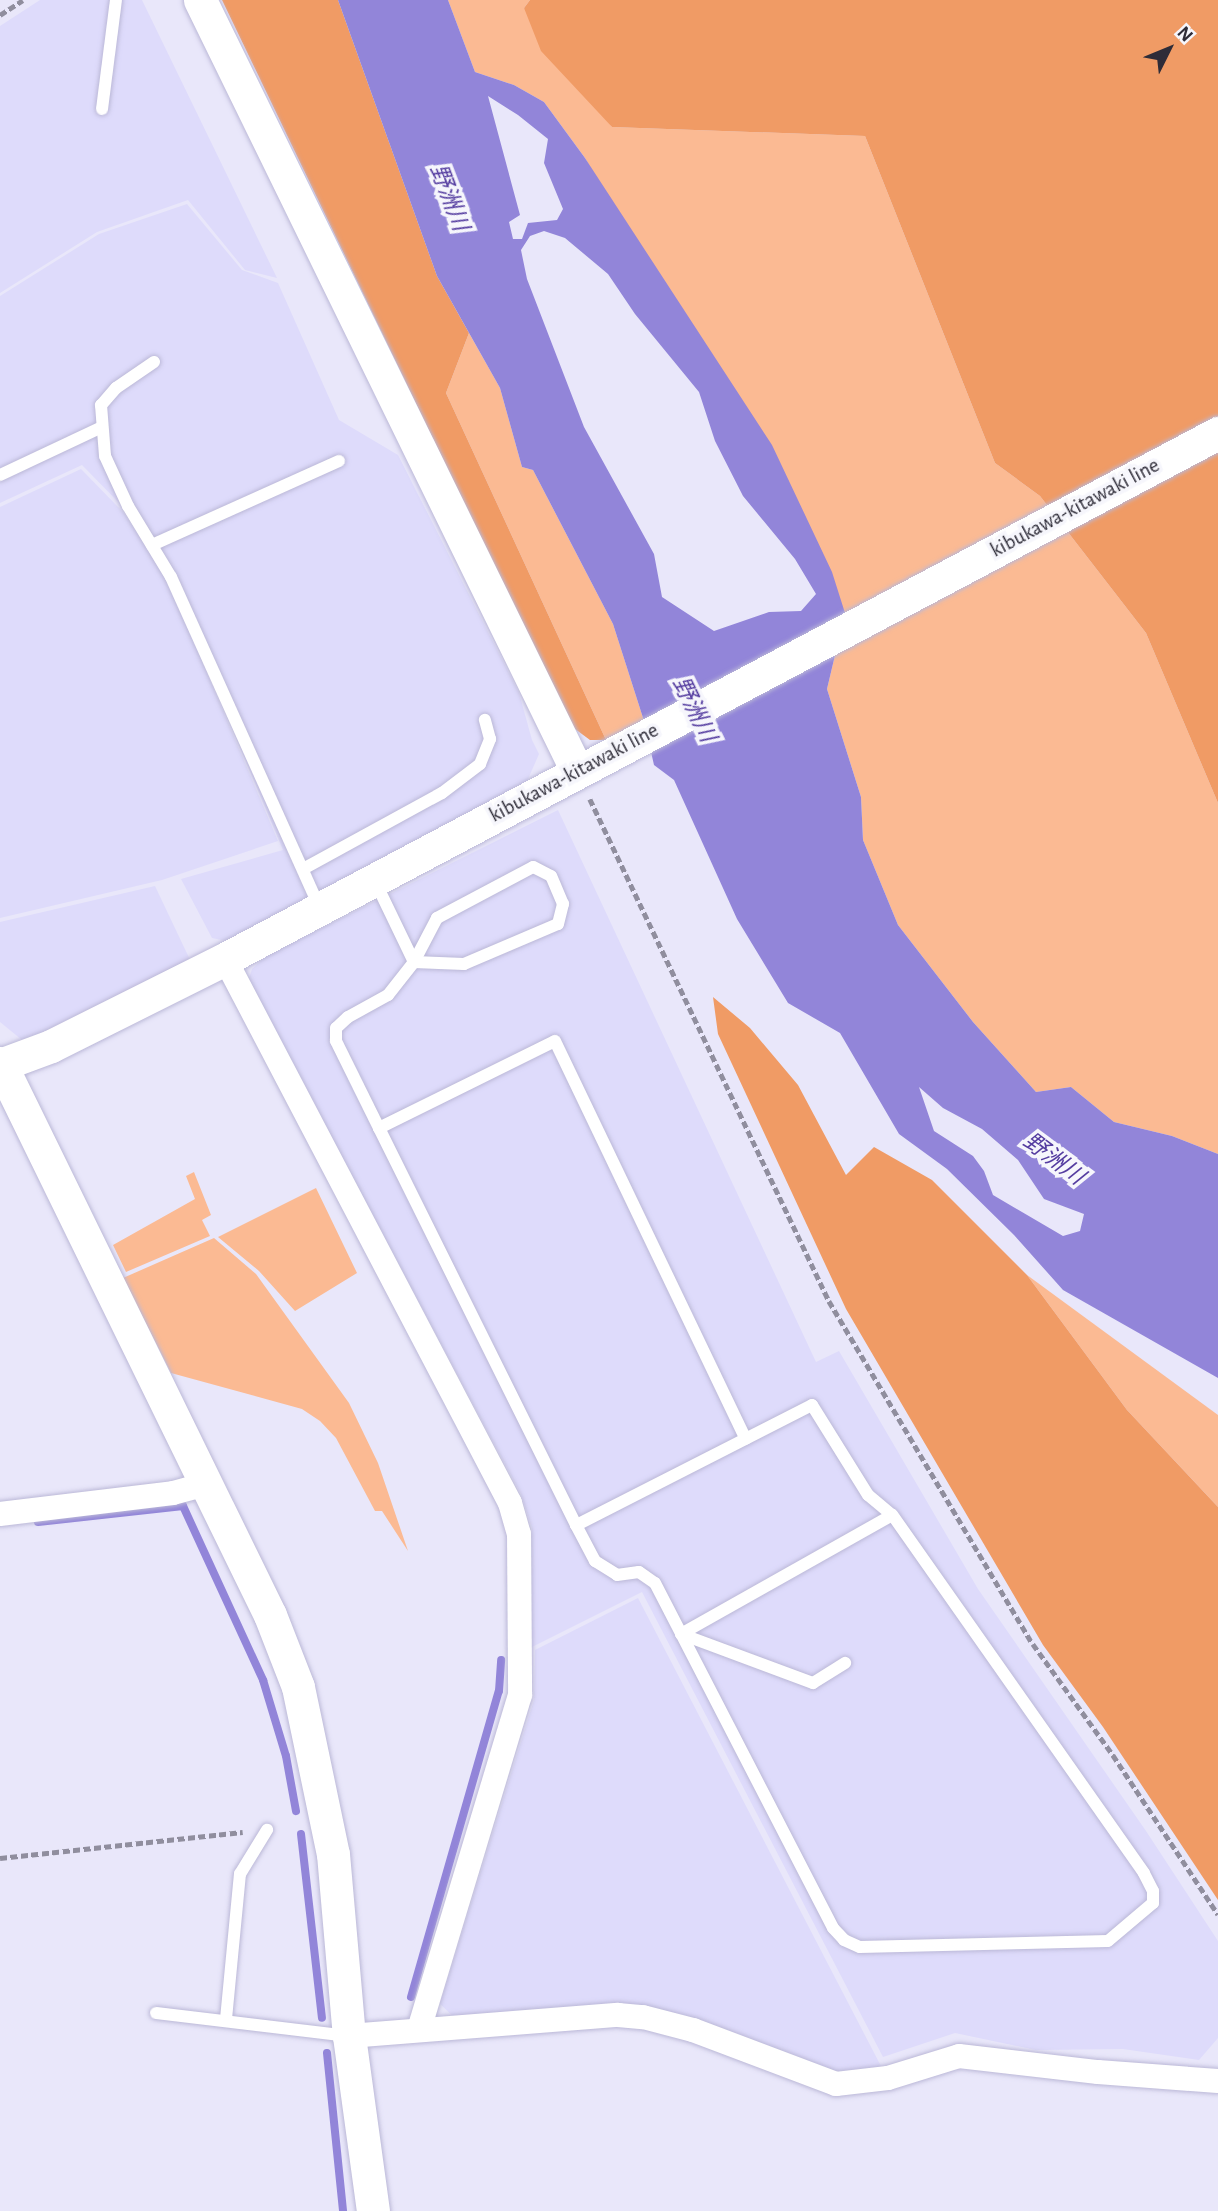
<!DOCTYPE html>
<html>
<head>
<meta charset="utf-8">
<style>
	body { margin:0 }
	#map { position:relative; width:1218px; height:2211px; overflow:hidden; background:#e9e7fa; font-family:"Alegreya Sans","Noto Sans JP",sans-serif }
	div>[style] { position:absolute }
	.built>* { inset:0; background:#dedbfb }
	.green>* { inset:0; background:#fbba93 }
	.forest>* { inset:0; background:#f09b65 }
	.water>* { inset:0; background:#9285d9 }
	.stream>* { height:8px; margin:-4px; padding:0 4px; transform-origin:4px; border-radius:4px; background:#9285d9 }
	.path>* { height:4.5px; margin-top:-2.25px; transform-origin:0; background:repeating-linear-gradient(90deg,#908e9e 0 7px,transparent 0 10.5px) }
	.roads { filter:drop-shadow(0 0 2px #bbb8d7) drop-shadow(0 0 2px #bbb8d7) }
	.lane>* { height:12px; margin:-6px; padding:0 6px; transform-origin:6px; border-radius:6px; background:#fff }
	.street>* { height:24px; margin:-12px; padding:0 12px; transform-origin:12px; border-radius:12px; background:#fff }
	.secondary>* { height:33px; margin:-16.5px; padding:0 16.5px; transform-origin:16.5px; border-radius:16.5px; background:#fff }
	span { translate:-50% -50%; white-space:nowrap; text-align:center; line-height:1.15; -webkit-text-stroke:7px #f6f6fc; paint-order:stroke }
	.street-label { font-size:21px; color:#2e2c38 }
	.water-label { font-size:23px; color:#553da0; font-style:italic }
	.north { position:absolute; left:1134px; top:14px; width:70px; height:70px; -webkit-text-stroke:5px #f6f6fc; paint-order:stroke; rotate:47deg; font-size:19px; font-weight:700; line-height:28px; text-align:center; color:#2e2c38 }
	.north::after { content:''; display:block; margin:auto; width:24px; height:32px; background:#2e2c38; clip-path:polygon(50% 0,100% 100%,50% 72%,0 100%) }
</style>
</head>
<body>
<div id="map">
	<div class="built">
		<i style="clip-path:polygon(40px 0,142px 0,277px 278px,245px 270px,188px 200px,97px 232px,0 293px,0 26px)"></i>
		<i style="clip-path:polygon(187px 204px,242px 270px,278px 283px,339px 420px,398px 455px,519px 693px,532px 740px,539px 754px,525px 786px,227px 941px,212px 938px,181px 879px,283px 850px,169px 578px,126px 510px,82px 465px,0 503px,0 296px,99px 234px)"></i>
		<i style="clip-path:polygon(81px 469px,123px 512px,165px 574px,278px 841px,162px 880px,0 918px,0 507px)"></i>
		<i style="clip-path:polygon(558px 810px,816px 1362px,839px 1351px,978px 1589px,1146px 1831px,1218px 1941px,1218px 2038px,1199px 2060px,1123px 2049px,1036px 2050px,955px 2033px,883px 2057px,642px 1592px,532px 1647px,532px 1528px,521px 1494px,248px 981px,252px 969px,266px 956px)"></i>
		<i style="clip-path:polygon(155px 886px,192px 964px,37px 1037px,22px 1040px,0 1022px,0 922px)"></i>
		<i style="clip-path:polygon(638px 1598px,883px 2070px,836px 2075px,691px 2017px,455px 2018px,440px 2004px,534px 1700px,535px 1650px)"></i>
	</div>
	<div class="green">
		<i style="clip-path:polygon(448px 0,530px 0,524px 8px,612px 127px,865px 136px,995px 463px,1040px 496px,1146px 633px,1218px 803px,1218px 1154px,1172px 1136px,1114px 1122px,1071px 1087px,1036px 1092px,973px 1022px,898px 925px,863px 840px,861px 797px,827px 689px,845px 613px,585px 158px,544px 102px,514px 85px,475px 72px)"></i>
		<i style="clip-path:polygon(469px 333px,500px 388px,522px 467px,533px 470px,613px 624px,644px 721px,606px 740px,446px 393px)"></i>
		<i style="clip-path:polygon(194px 1172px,211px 1215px,202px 1220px,210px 1236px,126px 1272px,113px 1245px,195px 1199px,186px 1176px)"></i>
		<i style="clip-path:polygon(316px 1188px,357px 1273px,295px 1311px,259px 1271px,218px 1237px)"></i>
		<i style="clip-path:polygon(214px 1238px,256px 1274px,349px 1403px,378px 1463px,408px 1551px,382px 1511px,375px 1511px,336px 1438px,320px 1421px,302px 1409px,171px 1373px,123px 1278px)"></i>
		<i style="clip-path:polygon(1027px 1275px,1218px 1415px,1218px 1507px,1127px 1410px)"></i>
	</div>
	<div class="forest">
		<i style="clip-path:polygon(222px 0,338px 0,437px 276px,469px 333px,446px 393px,606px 740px,590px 740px,571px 726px)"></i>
		<i style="clip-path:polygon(530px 0,1218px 0,1218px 803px,1146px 633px,1040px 496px,995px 463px,865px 136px,612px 127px,541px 51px,524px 8px)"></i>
		<i style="clip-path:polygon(713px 997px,750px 1028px,798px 1085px,846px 1175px,874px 1147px,932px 1180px,1027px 1275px,1127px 1410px,1218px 1507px,1218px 1900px,1103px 1727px,1043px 1645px,846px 1309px,718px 1034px)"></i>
	</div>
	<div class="water">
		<i style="clip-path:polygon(evenodd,338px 0,448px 0,475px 72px,514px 85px,544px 102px,585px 158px,772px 445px,832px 572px,845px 613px,827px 689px,861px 797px,863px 840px,898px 925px,973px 1022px,1036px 1092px,1071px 1087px,1114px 1122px,1172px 1136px,1218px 1154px,1218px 1378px,1063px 1290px,1014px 1235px,947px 1169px,899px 1134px,840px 1033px,788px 1003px,737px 919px,674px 780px,654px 765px,644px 721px,613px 624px,533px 470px,522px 467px,500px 388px,437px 276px,338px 0,488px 96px,518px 115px,548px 139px,544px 163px,563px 209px,557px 220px,528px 223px,522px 239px,513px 239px,509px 222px,520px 215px,488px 96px,338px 0,544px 231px,565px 238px,608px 274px,635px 314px,699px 392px,715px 441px,743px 496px,795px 559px,816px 594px,801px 611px,769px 612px,714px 631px,662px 597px,654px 554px,584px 427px,527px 279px,521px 250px,530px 236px,544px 231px,338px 0,919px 1087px,943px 1108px,982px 1129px,1018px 1160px,1044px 1199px,1084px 1214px,1080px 1231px,1063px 1236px,993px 1195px,984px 1171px,973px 1156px,934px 1131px,919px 1087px)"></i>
	</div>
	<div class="stream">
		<i style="left:38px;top:1522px;width:146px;rotate:-6.3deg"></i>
		<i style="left:183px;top:1506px;width:192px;rotate:65.3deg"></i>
		<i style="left:263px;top:1680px;width:79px;rotate:73.2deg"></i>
		<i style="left:286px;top:1756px;width:56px;rotate:79.7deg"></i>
		<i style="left:301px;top:1834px;width:185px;rotate:83.5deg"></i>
		<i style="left:411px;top:1997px;width:318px;rotate:-74deg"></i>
		<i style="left:499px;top:1691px;width:31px;rotate:-86deg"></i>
		<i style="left:327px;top:2053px;width:159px;rotate:84.2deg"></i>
	</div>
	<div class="path">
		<i style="left:0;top:15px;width:27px;rotate:-33deg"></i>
		<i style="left:590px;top:799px;width:556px;rotate:64.54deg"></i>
		<i style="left:829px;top:1301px;width:399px;rotate:59.3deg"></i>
		<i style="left:1033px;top:1644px;width:137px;rotate:54.2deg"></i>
		<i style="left:1113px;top:1755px;width:191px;rotate:56.6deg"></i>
		<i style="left:0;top:1858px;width:244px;rotate:-6.1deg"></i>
	</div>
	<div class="roads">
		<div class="lane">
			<i style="left:102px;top:109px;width:110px;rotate:-82.7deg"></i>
			<i style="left:154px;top:362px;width:46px;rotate:145.6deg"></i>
			<i style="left:116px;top:388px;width:23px;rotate:131deg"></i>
			<i style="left:101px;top:405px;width:51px;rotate:85.5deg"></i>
			<i style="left:105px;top:456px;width:55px;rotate:65.3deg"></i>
			<i style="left:128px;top:506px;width:83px;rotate:58.8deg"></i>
			<i style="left:171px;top:577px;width:363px;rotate:65.8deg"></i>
			<i style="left:0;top:475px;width:110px;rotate:-25.2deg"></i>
			<i style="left:152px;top:545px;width:205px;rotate:-24.2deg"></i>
			<i style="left:303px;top:869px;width:158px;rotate:-28.7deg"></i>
			<i style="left:442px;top:793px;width:48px;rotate:-37.3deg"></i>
			<i style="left:480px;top:764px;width:27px;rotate:-68deg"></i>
			<i style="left:490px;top:739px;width:20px;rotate:-105deg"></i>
			<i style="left:374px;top:879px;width:92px;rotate:64.3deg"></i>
			<i style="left:414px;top:962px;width:50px;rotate:2.3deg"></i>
			<i style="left:464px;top:964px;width:102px;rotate:-23.1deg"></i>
			<i style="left:558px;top:924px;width:21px;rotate:-76deg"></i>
			<i style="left:563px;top:904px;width:30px;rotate:-113deg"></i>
			<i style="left:551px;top:876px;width:20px;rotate:-153deg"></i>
			<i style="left:533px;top:867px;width:109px;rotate:152deg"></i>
			<i style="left:437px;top:918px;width:50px;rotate:117.6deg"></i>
			<i style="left:414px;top:962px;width:42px;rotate:128.2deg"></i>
			<i style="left:388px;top:995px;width:46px;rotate:151.2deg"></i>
			<i style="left:348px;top:1017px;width:16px;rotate:137deg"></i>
			<i style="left:336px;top:1028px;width:13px;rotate:90deg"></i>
			<i style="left:336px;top:1041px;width:97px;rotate:63.7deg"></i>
			<i style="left:379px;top:1128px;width:443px;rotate:63.6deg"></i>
			<i style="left:576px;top:1525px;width:41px;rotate:62.2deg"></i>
			<i style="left:595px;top:1561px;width:26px;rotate:32deg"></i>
			<i style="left:617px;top:1575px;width:22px;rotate:-8deg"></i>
			<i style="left:639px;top:1572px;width:19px;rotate:35deg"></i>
			<i style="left:655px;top:1583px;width:388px;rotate:62.7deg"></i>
			<i style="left:833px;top:1928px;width:16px;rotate:47deg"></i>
			<i style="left:844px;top:1940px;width:17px;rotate:24deg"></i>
			<i style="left:860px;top:1947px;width:248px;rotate:-1.4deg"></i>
			<i style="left:1108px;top:1941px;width:59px;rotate:-40.2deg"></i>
			<i style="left:1153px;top:1903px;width:12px;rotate:-90deg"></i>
			<i style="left:1153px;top:1891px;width:20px;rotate:-117deg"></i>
			<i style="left:1144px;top:1873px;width:438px;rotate:-125.1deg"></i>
			<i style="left:892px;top:1515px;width:31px;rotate:-140deg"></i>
			<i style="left:868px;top:1495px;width:106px;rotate:-121.9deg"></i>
			<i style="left:812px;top:1405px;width:265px;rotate:153deg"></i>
			<i style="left:379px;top:1128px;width:196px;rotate:-26.3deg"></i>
			<i style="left:555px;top:1041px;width:441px;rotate:64.4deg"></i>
			<i style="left:681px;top:1634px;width:242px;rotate:-29.4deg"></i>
			<i style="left:681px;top:1634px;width:141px;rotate:20.4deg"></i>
			<i style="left:813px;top:1683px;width:38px;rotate:-32deg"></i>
			<i style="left:156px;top:2013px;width:194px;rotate:6.8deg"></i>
			<i style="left:226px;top:2019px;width:146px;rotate:-84.5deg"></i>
			<i style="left:240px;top:1874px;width:52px;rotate:-58.5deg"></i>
		</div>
		<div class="street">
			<i style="left:225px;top:959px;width:614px;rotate:62.35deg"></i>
			<i style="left:510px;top:1503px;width:32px;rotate:74deg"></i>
			<i style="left:519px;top:1534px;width:161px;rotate:89.6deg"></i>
			<i style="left:520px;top:1695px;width:349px;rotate:106.8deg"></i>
			<i style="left:0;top:1514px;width:174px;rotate:-6.9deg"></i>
			<i style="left:173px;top:1493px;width:34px;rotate:-15deg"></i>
			<i style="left:349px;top:2036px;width:270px;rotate:-4.5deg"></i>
			<i style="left:618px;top:2015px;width:25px;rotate:5deg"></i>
			<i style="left:643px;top:2017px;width:52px;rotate:14.6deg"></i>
			<i style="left:693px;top:2030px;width:153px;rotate:20.7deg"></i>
			<i style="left:836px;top:2084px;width:52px;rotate:-6.6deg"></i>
			<i style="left:888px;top:2078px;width:74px;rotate:-17.2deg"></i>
			<i style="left:959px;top:2056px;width:140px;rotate:6.6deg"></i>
			<i style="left:1098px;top:2072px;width:120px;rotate:4.3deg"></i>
		</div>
		<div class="secondary">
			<i style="left:200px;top:0;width:858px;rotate:63.94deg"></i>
			<i style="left:0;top:1063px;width:614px;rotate:63.94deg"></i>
			<i style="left:270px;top:1615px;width:77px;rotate:68.7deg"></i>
			<i style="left:298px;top:1687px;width:171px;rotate:78.2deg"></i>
			<i style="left:333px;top:1854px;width:183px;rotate:85deg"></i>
			<i style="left:349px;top:2036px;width:177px;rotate:82.2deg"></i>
			<i style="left:0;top:1065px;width:54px;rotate:-20.4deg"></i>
			<i style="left:51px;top:1046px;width:195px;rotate:-26.6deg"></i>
			<i style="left:225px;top:959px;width:1124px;rotate:-27.91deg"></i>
		</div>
	</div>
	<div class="street-label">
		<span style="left:1075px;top:508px;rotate:-28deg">kibukawa-kitawaki line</span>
		<span style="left:574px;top:773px;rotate:-28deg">kibukawa-kitawaki line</span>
	</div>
	<div class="water-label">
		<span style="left:448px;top:198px;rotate:69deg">野洲川</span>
		<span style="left:693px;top:710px;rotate:64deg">野洲川</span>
		<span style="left:1053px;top:1160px;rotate:37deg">野洲川</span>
	</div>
	<div class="north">N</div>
</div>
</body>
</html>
